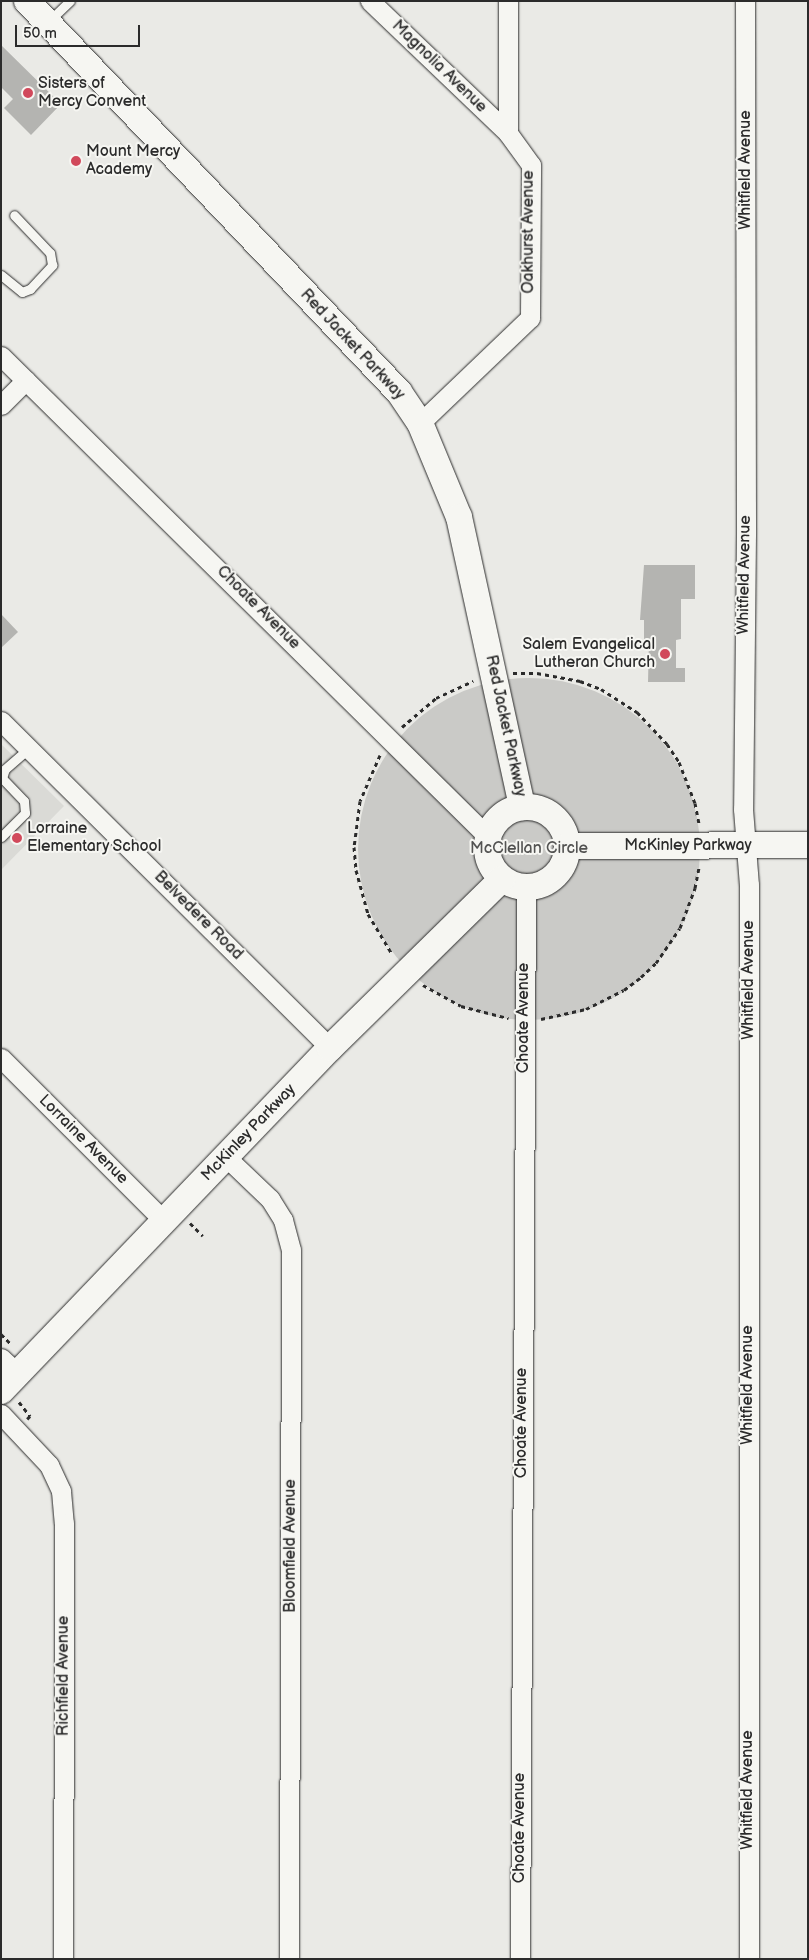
<!DOCTYPE html>
<html>
<head>
<meta charset="utf-8">
<style>
	body { margin:0 }
	#map { position:relative; width:809px; height:1960px; overflow:hidden; background:#eaeae6; font-family:"Balsamiq Sans",sans-serif }
	div>[style] { position:absolute }
	.built>* { inset:0; background:#dadad6 }
	.green>* { inset:0; background:#cacac7 }
	.round { border-radius:50% }
	.building>* { inset:0; background:#b4b4b1 }
	.path>* { height:3px; margin-top:-1.5px; transform-origin:0; background:repeating-linear-gradient(90deg,#2b2b2b 0 4px,transparent 0 8px) }
	.roads { filter:drop-shadow(0 0 1px #2b2b2b) drop-shadow(0 0 1px #2b2b2b) }
	.lane>* { height:9px; margin:-4.5px; padding:0 4.5px; transform-origin:4.5px; border-radius:4.5px; background:#f6f6f2 }
	.street>* { height:19px; margin:-9.5px; padding:0 9.5px; transform-origin:9.5px; border-radius:9.5px; background:#f6f6f2 }
	.secondary>* { height:26px; margin:-13px; padding:0 13px; transform-origin:13px; border-radius:13px; background:#f6f6f2 }
	.secondary>.ring { margin:-13px; padding:0; box-sizing:content-box; background:none; border:26px solid #f6f6f2; border-radius:50% }
	.dots>* { width:14px; height:14px; translate:-50% -50%; box-sizing:border-box; border:2px solid #f6f6f2; border-radius:50% }
	span { translate:-50% -50%; white-space:nowrap; text-align:center; line-height:1.15; -webkit-text-stroke:4px #f6f6f2; paint-order:stroke }
	.street-label { font-size:16px; color:#2b2b2b }
	.poi-label { font-size:16px; color:#2b2b2b }
	.left { translate:0 -50%; text-align:left }
	.right { translate:-100% -50%; text-align:right }
	.park-label { font-size:16px; color:#535352 }
	.frame { position:absolute; inset:0; border:2px solid #2b2b2b; pointer-events:none }
	.scale { position:absolute; left:15px; top:25px; width:125px; height:22px; box-sizing:border-box; border:2px solid #2b2b2b; border-top:0; padding-left:6px; font-size:15px; line-height:18px; white-space:nowrap; color:#2b2b2b; -webkit-text-stroke:4px #f6f6f2; paint-order:stroke }
</style>
</head>
<body>
<div id="map">
	<div class="built">
		<i style="clip-path:polygon(1px 744px,64px 806px,1px 870px)"></i>
	</div>
	<div class="green">
		<i class="round" style="left:358px;top:678px;width:342px;height:342px"></i>
	</div>
	<div class="building">
		<i style="clip-path:polygon(1px 45px,61px 104px,31px 135px,4px 108px,13px 99px,1px 87px)"></i>
		<i style="clip-path:polygon(644px 565px,695px 565px,695px 599px,681px 599px,681px 639px,676px 640px,676px 668px,685px 668px,685px 682px,648px 682px,649px 639px,644px 640px,644px 620px,640px 620px)"></i>
		<i style="clip-path:polygon(1px 614px,18px 632px,1px 648px)"></i>
	</div>
	<div class="path">
		<i style="left:513px;top:673px;width:24px"></i>
		<i style="left:537px;top:673px;width:44px;rotate:10.5deg"></i>
		<i style="left:580px;top:681px;width:22px;rotate:21deg"></i>
		<i style="left:601px;top:689px;width:43px;rotate:32.6deg"></i>
		<i style="left:637px;top:712px;width:44px;rotate:46.8deg"></i>
		<i style="left:667px;top:744px;width:22px;rotate:56deg"></i>
		<i style="left:679px;top:762px;width:44px;rotate:68.7deg"></i>
		<i style="left:695px;top:803px;width:21px;rotate:79deg"></i>
		<i style="left:402px;top:727px;width:45px;rotate:-40.5deg"></i>
		<i style="left:436px;top:698px;width:41px;rotate:-24.7deg"></i>
		<i style="left:380px;top:755px;width:50px;rotate:113.5deg"></i>
		<i style="left:360px;top:801px;width:46px;rotate:97.4deg"></i>
		<i style="left:354px;top:847px;width:23px;rotate:85deg"></i>
		<i style="left:356px;top:870px;width:46px;rotate:74.7deg"></i>
		<i style="left:368px;top:914px;width:47px;rotate:59deg"></i>
		<i style="left:423px;top:985px;width:43px;rotate:28.9deg"></i>
		<i style="left:461px;top:1006px;width:49px;rotate:14.3deg"></i>
		<i style="left:541px;top:1019px;width:46px;rotate:-12.5deg"></i>
		<i style="left:586px;top:1009px;width:42px;rotate:-26.6deg"></i>
		<i style="left:624px;top:990px;width:21px;rotate:-37deg"></i>
		<i style="left:641px;top:977px;width:21px;rotate:-43deg"></i>
		<i style="left:656px;top:963px;width:42px;rotate:-55.6deg"></i>
		<i style="left:680px;top:928px;width:43px;rotate:-69.4deg"></i>
		<i style="left:695px;top:888px;width:21px;rotate:-79deg"></i>
		<i style="left:190px;top:1223px;width:18px;rotate:45deg"></i>
		<i style="left:1px;top:1334px;width:13px;rotate:45deg"></i>
		<i style="left:19px;top:1402px;width:18px;rotate:52deg"></i>
		<i style="left:30px;top:1416px;width:4px;rotate:135deg"></i>
	</div>
	<div class="roads">
		<div class="lane">
			<i style="left:49px;top:21px;width:29px;rotate:-44deg"></i>
			<i style="left:1px;top:275px;width:27px;rotate:39deg"></i>
			<i style="left:22px;top:292px;width:9px;rotate:-21deg"></i>
			<i style="left:30px;top:289px;width:33px;rotate:-47deg"></i>
			<i style="left:52px;top:265px;width:12px;rotate:-99deg"></i>
			<i style="left:50px;top:253px;width:52px;rotate:-133.5deg"></i>
			<i style="left:1px;top:837px;width:34px;rotate:-45deg"></i>
			<i style="left:25px;top:813px;width:12px;rotate:-95deg"></i>
			<i style="left:24px;top:801px;width:32px;rotate:-134deg"></i>
			<i style="left:2px;top:778px;width:9px;rotate:-72deg"></i>
			<i style="left:5px;top:769px;width:32px;rotate:-41deg"></i>
		</div>
		<div class="street">
			<i style="left:370px;top:1px;width:191px;rotate:43.7deg"></i>
			<i style="left:745px;top:1px;width:533px;rotate:89.89deg"></i>
			<i style="left:746px;top:534px;width:275px;rotate:90.6deg"></i>
			<i style="left:743px;top:809px;width:76px;rotate:85.5deg"></i>
			<i style="left:749px;top:885px;width:1074px;rotate:90deg"></i>
			<i style="left:1px;top:356px;width:684px;rotate:44.64deg"></i>
			<i style="left:1px;top:405px;width:35px;rotate:-45deg"></i>
			<i style="left:420px;top:423px;width:152px;rotate:-43.7deg"></i>
			<i style="left:530px;top:318px;width:153px;rotate:-89.6deg"></i>
			<i style="left:531px;top:165px;width:39px;rotate:-126deg"></i>
			<i style="left:508px;top:133px;width:132px;rotate:-90deg"></i>
			<i style="left:1px;top:721px;width:464px;rotate:44.8deg"></i>
			<i style="left:1px;top:1058px;width:231px;rotate:45deg"></i>
			<i style="left:226px;top:1157px;width:61px;rotate:43.7deg"></i>
			<i style="left:270px;top:1199px;width:25px;rotate:58deg"></i>
			<i style="left:283px;top:1220px;width:31px;rotate:75deg"></i>
			<i style="left:291px;top:1250px;width:709px;rotate:90.16deg"></i>
			<i style="left:1px;top:1358px;width:23px;rotate:43deg"></i>
			<i style="left:1px;top:1414px;width:70px;rotate:46.7deg"></i>
			<i style="left:49px;top:1465px;width:29px;rotate:65deg"></i>
			<i style="left:61px;top:1491px;width:32px;rotate:85deg"></i>
			<i style="left:64px;top:1523px;width:436px;rotate:90.1deg"></i>
			<i style="left:520px;top:1959px;width:1071px;rotate:-89.68deg"></i>
		</div>
		<div class="secondary">
			<i style="left:27px;top:1px;width:540px;rotate:46.43deg"></i>
			<i style="left:399px;top:392px;width:37px;rotate:56deg"></i>
			<i style="left:420px;top:423px;width:102px;rotate:67.5deg"></i>
			<i style="left:459px;top:517px;width:297px;rotate:77.7deg"></i>
			<i class="ring" style="left:487px;top:807px;width:54px;height:54px"></i>
			<i style="left:568px;top:846px;width:240px;rotate:-0.2deg"></i>
			<i style="left:1px;top:1391px;width:475px;rotate:-46.2deg"></i>
			<i style="left:330px;top:1048px;width:241px;rotate:-44.5deg"></i>
		</div>
	</div>
	<div class="dots">
		<i style="left:28px;top:93px;background:#d1495b"></i>
		<i style="left:76px;top:161px;background:#d1495b"></i>
		<i style="left:665px;top:654px;background:#d1495b"></i>
		<i style="left:17px;top:838px;background:#d1495b"></i>
	</div>
	<div class="street-label">
		<span style="left:439px;top:67px;rotate:44deg">Magnolia Avenue</span>
		<span style="left:746px;top:170px;rotate:-90deg">Whitfield Avenue</span>
		<span style="left:529px;top:232px;rotate:-90deg">Oakhurst Avenue</span>
		<span style="left:352px;top:345px;rotate:47deg">Red Jacket Parkway</span>
		<span style="left:745px;top:575px;rotate:-89deg">Whitfield Avenue</span>
		<span style="left:258px;top:608px;rotate:45deg">Choate Avenue</span>
		<span style="left:505px;top:726px;rotate:78deg">Red Jacket Parkway</span>
		<span style="left:688px;top:846px">McKinley Parkway</span>
		<span style="left:198px;top:916px;rotate:45deg">Belvedere Road</span>
		<span style="left:749px;top:980px;rotate:-90deg">Whitfield Avenue</span>
		<span style="left:524px;top:1018px;rotate:-90deg">Choate Avenue</span>
		<span style="left:249px;top:1133px;rotate:-46deg">McKinley Parkway</span>
		<span style="left:83px;top:1140px;rotate:45deg">Lorraine Avenue</span>
		<span style="left:748px;top:1385px;rotate:-90deg">Whitfield Avenue</span>
		<span style="left:522px;top:1423px;rotate:-90deg">Choate Avenue</span>
		<span style="left:291px;top:1546px;rotate:-90deg">Bloomfield Avenue</span>
		<span style="left:64px;top:1676px;rotate:-90deg">Richfield Avenue</span>
		<span style="left:748px;top:1790px;rotate:-90deg">Whitfield Avenue</span>
		<span style="left:520px;top:1828px;rotate:-90deg">Choate Avenue</span>
	</div>
	<div class="poi-label">
		<span class="left" style="left:38px;top:93px">Sisters of<br>Mercy Convent</span>
		<span class="left" style="left:86px;top:161px">Mount Mercy<br>Academy</span>
		<span class="right" style="left:655px;top:654px">Salem Evangelical<br>Lutheran Church</span>
		<span class="left" style="left:27px;top:838px">Lorraine<br>Elementary School</span>
	</div>
	<div class="park-label">
		<span style="left:529px;top:849px">McClellan Circle</span>
	</div>
	<div class="frame"></div>
	<div class="scale">50 m</div>
</div>
</body>
</html>
